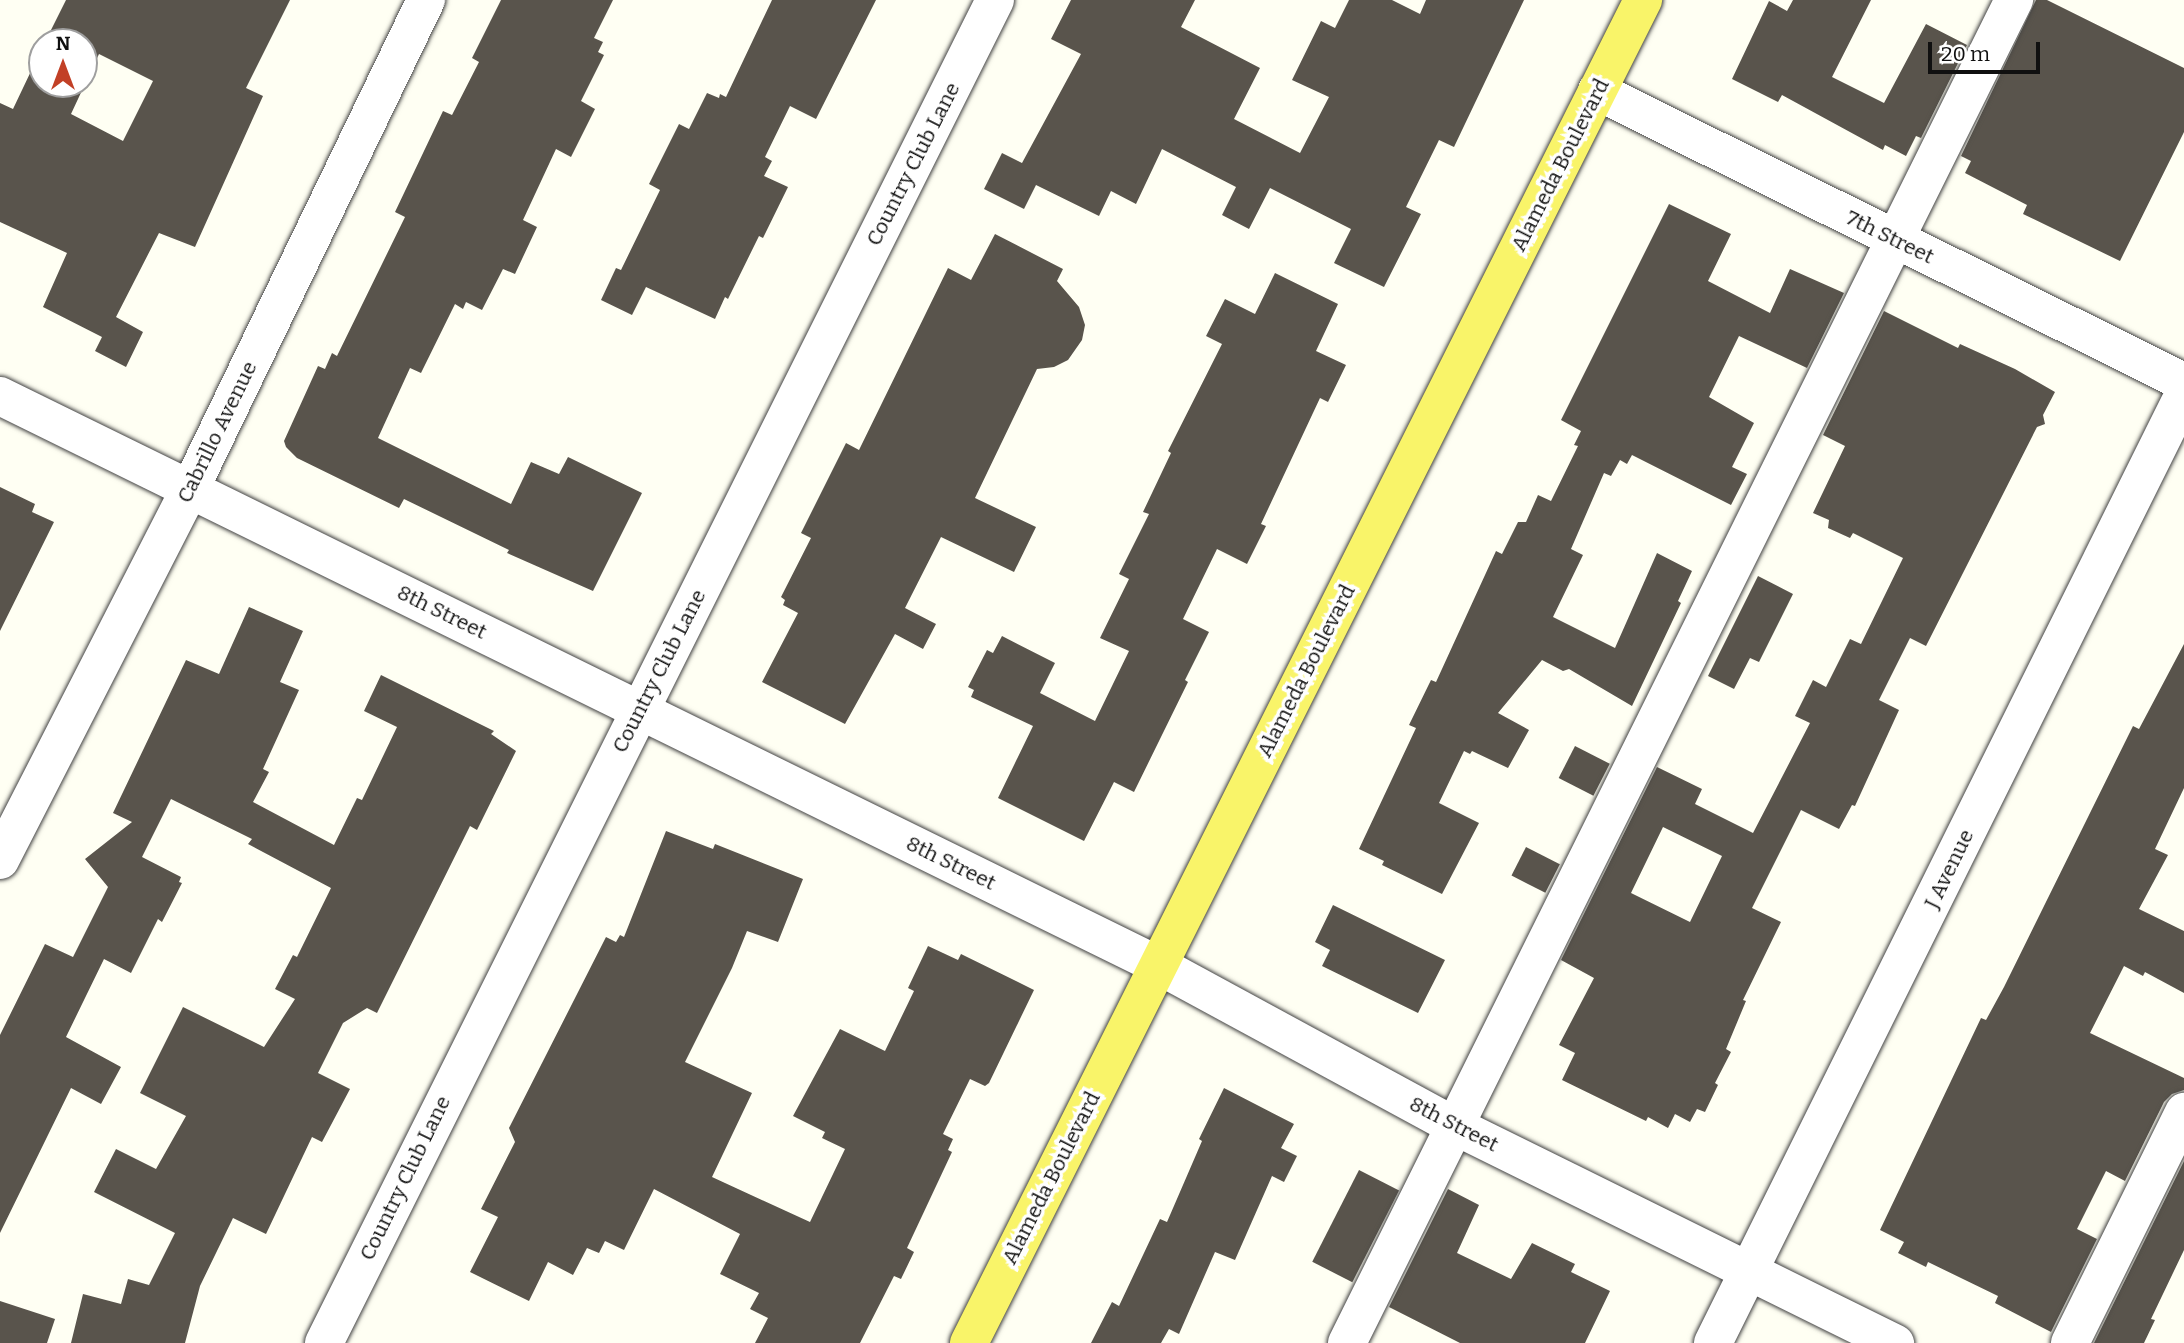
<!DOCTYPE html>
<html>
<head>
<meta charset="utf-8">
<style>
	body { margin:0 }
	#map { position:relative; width:2184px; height:1343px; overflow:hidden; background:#fffff3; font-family:Bitter,serif }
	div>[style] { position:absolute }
	.building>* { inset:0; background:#59544c; transform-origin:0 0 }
	.roads { filter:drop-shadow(0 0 2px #434343) drop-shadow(0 0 2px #434343) }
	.minor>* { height:38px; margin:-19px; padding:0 19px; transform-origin:19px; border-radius:19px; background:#fff }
	.major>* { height:38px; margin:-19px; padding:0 19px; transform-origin:19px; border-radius:19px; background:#f9f469 }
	span { translate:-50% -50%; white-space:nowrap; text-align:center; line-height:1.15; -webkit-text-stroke:7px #fff; paint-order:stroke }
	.street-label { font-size:21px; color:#101010 }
	.north { position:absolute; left:28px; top:28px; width:70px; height:70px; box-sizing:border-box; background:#fff; border:2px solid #9f9f9f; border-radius:50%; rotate:0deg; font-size:19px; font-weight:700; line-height:28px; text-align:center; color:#101010 }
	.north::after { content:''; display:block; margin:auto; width:24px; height:32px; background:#c24026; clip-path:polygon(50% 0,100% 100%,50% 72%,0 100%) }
	.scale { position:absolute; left:1928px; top:42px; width:112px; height:32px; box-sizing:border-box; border:4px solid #101010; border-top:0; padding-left:9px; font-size:21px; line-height:24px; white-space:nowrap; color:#101010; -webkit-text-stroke:5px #fff; paint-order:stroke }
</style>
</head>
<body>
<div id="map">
	<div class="building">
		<i style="clip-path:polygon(evenodd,66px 0,290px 0,246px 88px,263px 96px,195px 247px,159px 233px,116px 317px,143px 332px,126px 367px,95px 351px,102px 337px,43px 307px,67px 253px,0 222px,0 103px,13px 109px,42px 48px,42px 84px,84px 84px,84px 42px,45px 42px,66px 0,99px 54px,153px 81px,123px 141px,71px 114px,99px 54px)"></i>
		<i style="clip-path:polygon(501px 0,613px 0,594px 38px,603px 42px,598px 52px,604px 55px,581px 101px,595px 109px,571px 157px,556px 149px,523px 220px,537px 227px,515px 274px,503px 269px,482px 310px,466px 302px,463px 309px,455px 304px,421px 373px,410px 368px,378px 438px,511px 504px,531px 462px,559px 474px,568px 457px,642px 493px,593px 591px,507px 553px,509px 550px,404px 499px,399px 508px,297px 458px,286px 447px,284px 441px,318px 366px,325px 369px,332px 353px,337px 356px,405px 217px,395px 212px,443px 111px,452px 115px,479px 62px,472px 58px)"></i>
		<i style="clip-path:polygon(772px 0,876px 0,816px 119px,790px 106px,765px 157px,772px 161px,764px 176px,788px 187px,763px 238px,759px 236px,728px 299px,725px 297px,715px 319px,646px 287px,632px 315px,601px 300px,616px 268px,621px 270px,660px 190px,649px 184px,679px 124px,689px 129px,707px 93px,719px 98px,720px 94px,726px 97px)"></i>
		<i style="clip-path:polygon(1071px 0,1195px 0,1181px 27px,1260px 68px,1234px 119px,1300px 153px,1329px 97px,1292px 80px,1321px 21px,1335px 28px,1349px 0,1392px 0,1420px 14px,1426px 0,1524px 0,1454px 147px,1439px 140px,1406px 207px,1421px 214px,1384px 287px,1334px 263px,1351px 229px,1270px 188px,1249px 229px,1222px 215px,1236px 187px,1162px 149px,1136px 204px,1111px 191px,1099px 216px,1036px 185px,1024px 209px,984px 189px,1002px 153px,1022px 163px,1081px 54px,1051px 39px)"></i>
		<i style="clip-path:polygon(1793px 0,1871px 0,1832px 77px,1884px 103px,1926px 24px,1967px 45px,1921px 138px,1916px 136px,1906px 156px,1885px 145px,1883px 150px,1782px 95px,1778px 102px,1732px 79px,1769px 1px,1787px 11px)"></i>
		<i style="clip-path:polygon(2036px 0,2047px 0,2184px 68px,2184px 132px,2120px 261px,2023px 214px,2027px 205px,1965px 173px,1971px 161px,1961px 156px)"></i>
		<i style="clip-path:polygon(1669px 204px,1731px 234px,1708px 281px,1770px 313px,1790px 269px,1844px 293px,1807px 368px,1739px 336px,1709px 397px,1754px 423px,1732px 467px,1747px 474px,1731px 505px,1632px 455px,1627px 464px,1620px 460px,1611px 476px,1604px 473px,1571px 549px,1583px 555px,1553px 617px,1615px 648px,1657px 553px,1692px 571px,1678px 601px,1681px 603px,1632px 706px,1569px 669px,1563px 671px,1542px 660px,1498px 713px,1529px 730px,1508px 768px,1472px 751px,1470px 754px,1464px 751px,1439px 803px,1479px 823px,1442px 894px,1382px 865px,1384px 861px,1359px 849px,1416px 728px,1409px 725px,1431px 680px,1436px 682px,1496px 551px,1502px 554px,1518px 522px,1526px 522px,1538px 495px,1551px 501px,1578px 446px,1574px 445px,1581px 431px,1561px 420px)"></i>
		<i style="clip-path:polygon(995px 234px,1063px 269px,1057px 281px,1079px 307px,1085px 325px,1082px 340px,1068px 360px,1054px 367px,1037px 369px,975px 498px,1036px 527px,1014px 572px,941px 537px,905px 608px,936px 624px,923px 649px,895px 634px,845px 724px,762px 682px,798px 613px,783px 605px,785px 600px,781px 597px,811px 538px,801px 533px,846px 443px,859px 450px,948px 268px,971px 280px)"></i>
		<i style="clip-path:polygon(1275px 273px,1338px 304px,1316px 351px,1346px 365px,1328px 402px,1320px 398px,1261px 524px,1266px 526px,1247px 564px,1217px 549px,1183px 619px,1209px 632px,1185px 680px,1188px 682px,1134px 792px,1114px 782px,1084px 841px,998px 798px,1033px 726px,971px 697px,974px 690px,968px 687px,987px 650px,993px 653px,1002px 636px,1055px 663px,1040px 693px,1095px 721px,1129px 651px,1100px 638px,1129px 579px,1119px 574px,1149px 514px,1143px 512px,1171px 453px,1168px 451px,1222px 344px,1206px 336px,1225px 299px,1255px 314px)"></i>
		<i style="clip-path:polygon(evenodd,1884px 311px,1958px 348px,1960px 344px,2015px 369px,2055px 392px,2043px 415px,2045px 424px,2037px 427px,1926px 646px,1910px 638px,1879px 700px,1899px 710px,1855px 806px,1852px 805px,1839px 829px,1801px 810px,1752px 908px,1781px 922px,1743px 1000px,1746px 1001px,1726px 1049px,1731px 1052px,1715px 1083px,1718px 1085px,1705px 1112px,1697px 1109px,1690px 1122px,1675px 1114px,1668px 1128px,1648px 1117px,1646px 1121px,1562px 1080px,1575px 1053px,1559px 1045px,1594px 978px,1561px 960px,1657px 767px,1702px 789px,1695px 804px,1753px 833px,1810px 723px,1795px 716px,1813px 680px,1826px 687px,1850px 639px,1861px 644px,1903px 558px,1853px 533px,1850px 538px,1828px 528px,1829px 520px,1813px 513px,1845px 446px,1823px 435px,1884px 311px,1663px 827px,1722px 856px,1690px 922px,1631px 893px,1663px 827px)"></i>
		<i style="clip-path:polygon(0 487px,35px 504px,32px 512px,54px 522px,0 631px)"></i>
		<i style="clip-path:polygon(1758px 576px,1793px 594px,1759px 662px,1750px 658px,1734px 689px,1708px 676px)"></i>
		<i style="clip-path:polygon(249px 607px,303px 631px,280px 682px,299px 690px,263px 769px,269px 772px,253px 802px,334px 845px,357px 798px,362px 800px,397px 727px,364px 711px,381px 675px,494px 731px,491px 734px,516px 751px,477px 830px,470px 826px,377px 1013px,367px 1008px,343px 1023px,318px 1073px,350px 1089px,322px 1142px,312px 1137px,266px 1234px,233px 1218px,200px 1286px,185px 1343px,71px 1343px,83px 1294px,121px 1304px,128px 1279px,149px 1285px,175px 1233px,94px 1192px,116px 1149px,156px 1169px,186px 1116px,140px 1093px,183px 1007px,264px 1047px,295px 999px,275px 989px,293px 955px,297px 957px,331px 888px,248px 844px,252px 839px,171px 799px,142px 857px,181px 877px,179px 882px,182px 883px,162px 922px,158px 919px,131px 973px,104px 959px,66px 1037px,121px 1067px,101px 1104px,71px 1088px,0 1233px,0 1035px,45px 944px,73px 957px,108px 887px,85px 859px,132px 822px,113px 813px,186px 660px,219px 674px)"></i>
		<i style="clip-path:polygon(2184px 644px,2184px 788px,2155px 849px,2168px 855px,2139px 909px,2184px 931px,2184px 993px,2145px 972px,2143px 976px,2124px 966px,2090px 1033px,2184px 1078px,2184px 1090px,2172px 1094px,2164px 1102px,2125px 1181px,2106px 1171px,2077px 1229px,2097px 1239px,2051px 1332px,1995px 1303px,1998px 1296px,1928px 1262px,1926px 1267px,1898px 1253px,1904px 1242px,1880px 1230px,1981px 1018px,1986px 1020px,2004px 987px,2133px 726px,2139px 729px)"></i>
		<i style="left:1575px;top:746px;width:39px;height:36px;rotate:27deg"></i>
		<i style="clip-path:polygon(666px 831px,713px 849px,715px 844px,803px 879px,778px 942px,747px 931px,732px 968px,685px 1062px,752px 1093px,712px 1177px,810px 1222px,845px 1149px,822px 1138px,825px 1132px,793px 1116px,840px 1029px,885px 1051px,914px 991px,908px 988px,928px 946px,958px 960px,961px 954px,1034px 990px,989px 1083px,985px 1086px,970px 1079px,943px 1134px,953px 1139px,948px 1150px,952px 1152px,907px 1248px,914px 1252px,901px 1279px,894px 1276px,860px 1343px,755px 1343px,768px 1318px,750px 1309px,759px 1293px,720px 1274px,740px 1234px,654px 1189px,624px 1250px,605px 1241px,599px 1253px,587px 1248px,573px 1275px,548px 1262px,529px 1301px,470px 1272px,498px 1217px,481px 1209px,515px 1142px,509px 1128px,606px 937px,616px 942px,620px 935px,624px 937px)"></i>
		<i style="left:1526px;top:847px;width:38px;height:32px;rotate:27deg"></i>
		<i style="clip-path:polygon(1333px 905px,1445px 960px,1418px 1013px,1322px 966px,1330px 950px,1315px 942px)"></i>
		<i style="clip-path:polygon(1224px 1088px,1294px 1124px,1281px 1148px,1297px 1156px,1284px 1182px,1272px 1176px,1235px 1260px,1215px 1252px,1179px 1334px,1169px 1329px,1161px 1343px,1091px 1343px,1112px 1302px,1119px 1306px,1160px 1219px,1167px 1222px,1202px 1141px,1199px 1139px)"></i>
		<i style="clip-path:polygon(2184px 1161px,2184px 1250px,2151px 1319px,2155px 1320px,2144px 1343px,2094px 1343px)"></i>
		<i style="left:1359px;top:1170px;width:45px;height:103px;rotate:27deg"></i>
		<i style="clip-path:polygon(1448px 1189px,1479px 1205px,1457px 1253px,1511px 1279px,1532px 1243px,1575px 1264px,1571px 1272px,1610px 1291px,1585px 1343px,1460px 1343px,1389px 1307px)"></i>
		<i style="clip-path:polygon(0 1301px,55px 1319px,47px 1343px,0 1343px)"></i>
	</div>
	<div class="roads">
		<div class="minor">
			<i style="left:1597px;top:91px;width:655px;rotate:26.37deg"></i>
			<i style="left:0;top:396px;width:1290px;rotate:26.17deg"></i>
			<i style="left:1158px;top:965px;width:338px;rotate:28.5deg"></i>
			<i style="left:1455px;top:1126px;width:491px;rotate:26.3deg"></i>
			<i style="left:0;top:860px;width:419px;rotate:-62.9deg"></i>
			<i style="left:191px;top:487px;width:541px;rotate:-64.24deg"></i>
			<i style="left:324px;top:1343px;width:1501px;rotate:-63.45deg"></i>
			<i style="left:1347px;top:1343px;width:1500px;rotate:-63.59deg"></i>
			<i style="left:1713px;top:1343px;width:1059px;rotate:-63.6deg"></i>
			<i style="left:2070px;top:1343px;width:258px;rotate:-63.7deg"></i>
		</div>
		<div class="major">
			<i style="left:969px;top:1343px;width:1503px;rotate:-63.35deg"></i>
		</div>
	</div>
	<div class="street-label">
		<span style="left:913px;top:164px;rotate:-63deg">Country Club Lane</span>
		<span style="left:1560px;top:165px;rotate:-63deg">Alameda Boulevard</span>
		<span style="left:1890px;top:237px;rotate:26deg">7th Street</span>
		<span style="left:217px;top:432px;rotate:-64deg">Cabrillo Avenue</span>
		<span style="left:442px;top:612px;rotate:26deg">8th Street</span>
		<span style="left:659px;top:671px;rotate:-63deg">Country Club Lane</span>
		<span style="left:1306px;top:671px;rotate:-63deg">Alameda Boulevard</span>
		<span style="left:951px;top:863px;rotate:26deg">8th Street</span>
		<span style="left:1949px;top:869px;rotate:-64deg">J Avenue</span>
		<span style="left:1454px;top:1124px;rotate:27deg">8th Street</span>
		<span style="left:405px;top:1178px;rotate:-64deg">Country Club Lane</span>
		<span style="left:1051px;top:1178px;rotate:-63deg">Alameda Boulevard</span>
	</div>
	<div class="north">N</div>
	<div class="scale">20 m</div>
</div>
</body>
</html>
